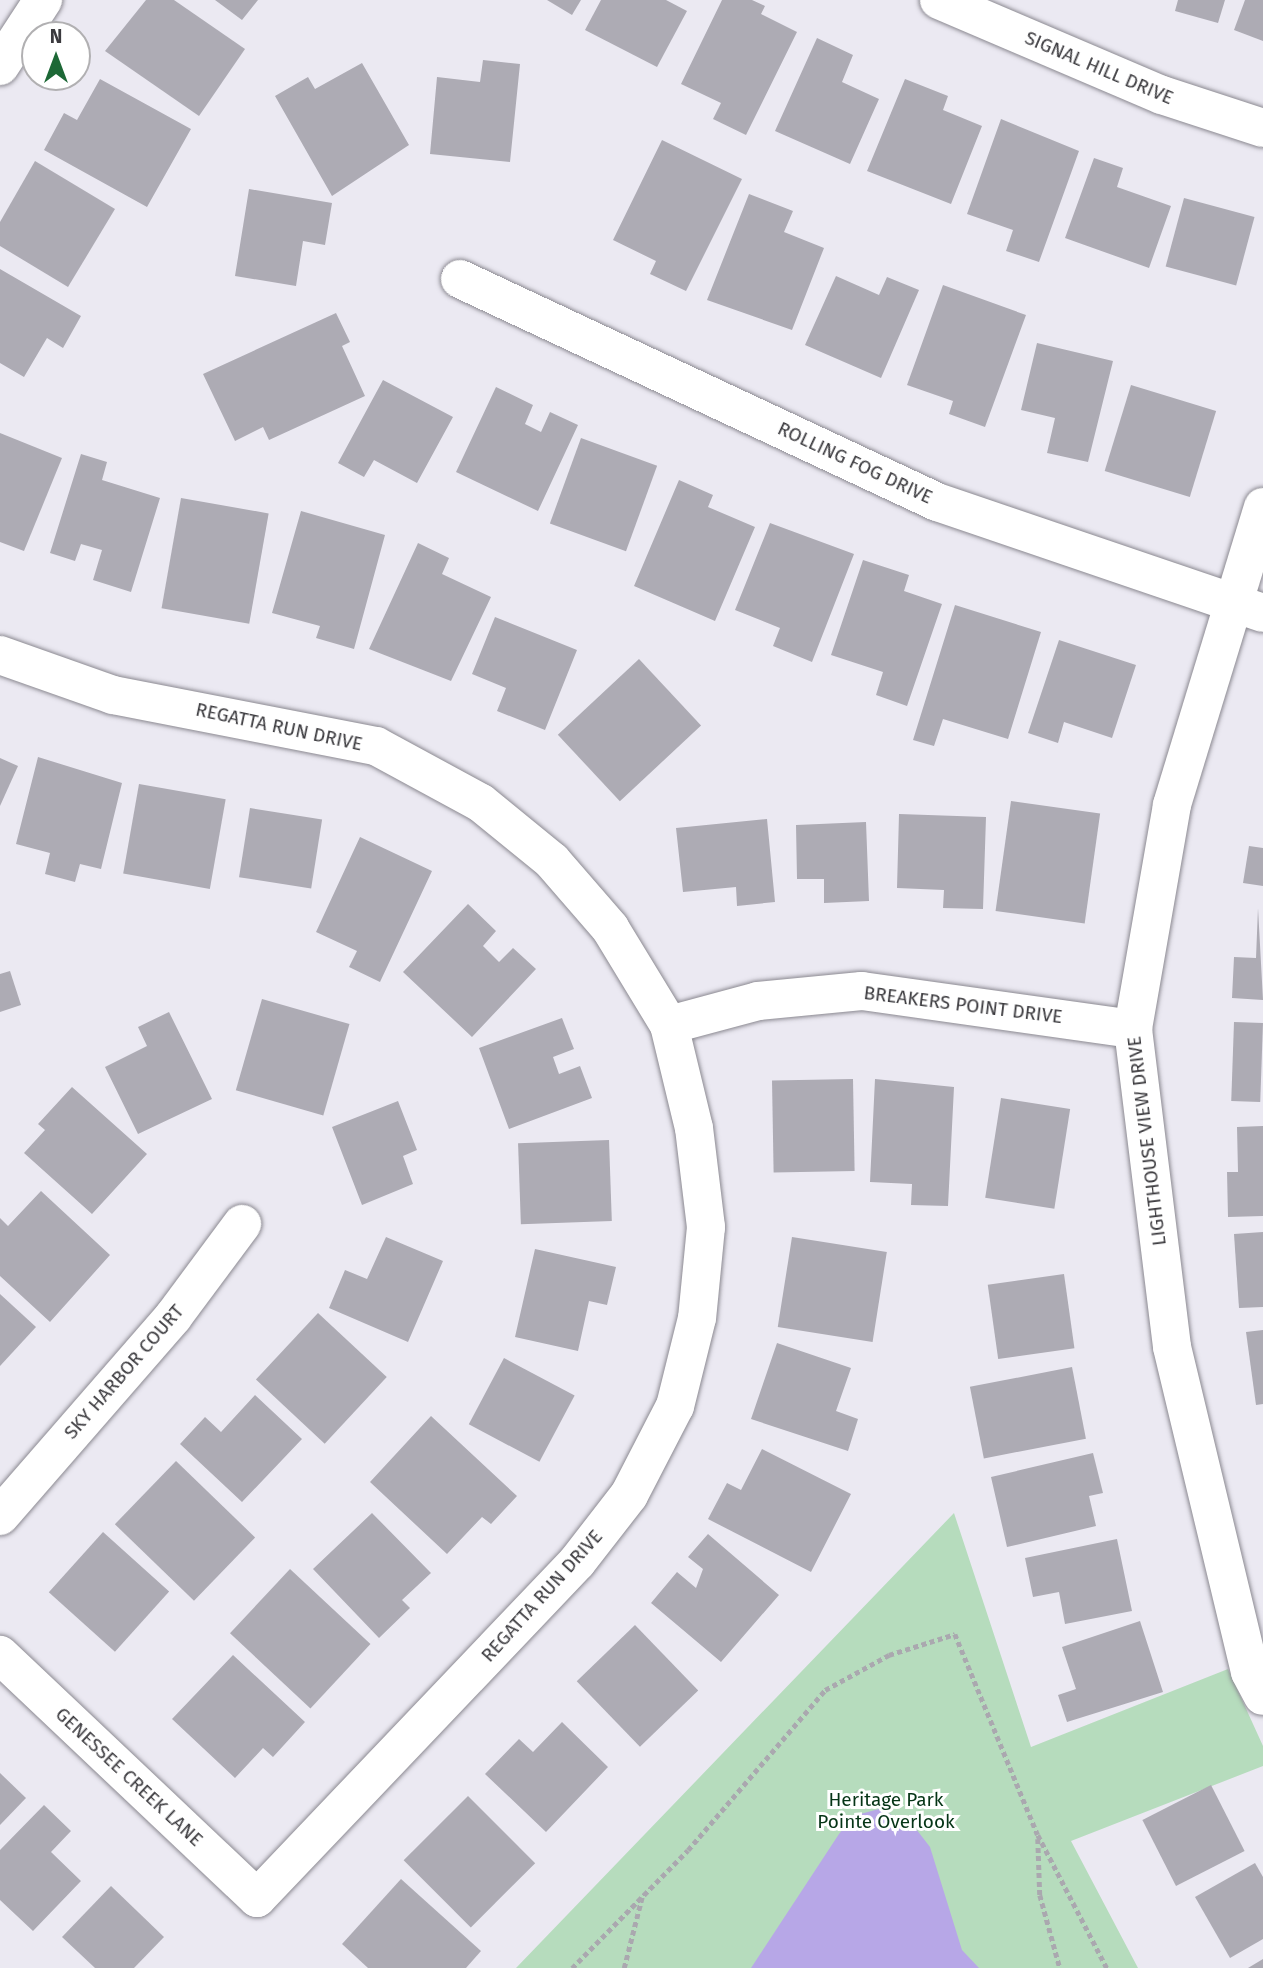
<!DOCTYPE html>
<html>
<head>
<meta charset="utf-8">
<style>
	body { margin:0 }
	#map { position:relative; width:1263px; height:1968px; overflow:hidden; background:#ebe9f2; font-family:"Fira Sans",sans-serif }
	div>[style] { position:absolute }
	.green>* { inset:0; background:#b6dcbd }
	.water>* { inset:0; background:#b7a7e7 }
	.building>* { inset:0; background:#adabb4; transform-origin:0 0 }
	.path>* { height:4.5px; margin-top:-2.25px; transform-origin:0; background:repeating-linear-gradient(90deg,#aaa8af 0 5px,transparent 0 8.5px) }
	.roads { filter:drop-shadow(0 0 2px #8b8991) drop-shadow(0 0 2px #8b8991) }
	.minor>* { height:38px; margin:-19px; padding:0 19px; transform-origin:19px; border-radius:19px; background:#fff }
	span { translate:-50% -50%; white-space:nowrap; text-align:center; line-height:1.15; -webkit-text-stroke:6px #fff; paint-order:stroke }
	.street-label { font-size:19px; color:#3b3a3e }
	.park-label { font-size:19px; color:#053416 }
	.north { position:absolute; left:21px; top:21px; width:70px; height:70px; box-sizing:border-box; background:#fff; border:2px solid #b1b0b2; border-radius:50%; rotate:0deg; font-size:19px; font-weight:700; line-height:28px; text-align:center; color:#3b3a3e }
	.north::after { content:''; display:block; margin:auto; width:24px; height:32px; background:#1d6836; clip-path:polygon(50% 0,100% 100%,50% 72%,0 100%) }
</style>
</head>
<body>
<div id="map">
	<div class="green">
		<i style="clip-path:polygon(954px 1513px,1031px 1747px,1228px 1669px,1263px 1746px,1263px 1766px,1071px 1841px,1138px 1968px,516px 1968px)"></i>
	</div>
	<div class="water">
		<i style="clip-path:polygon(879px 1809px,913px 1825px,930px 1847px,962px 1950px,979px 1968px,751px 1968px,839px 1834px,853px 1816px)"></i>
	</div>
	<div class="building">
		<i style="clip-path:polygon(146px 0,174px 0,245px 49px,199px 116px,105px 51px)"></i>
		<i style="clip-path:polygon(215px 0,258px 0,242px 20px)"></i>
		<i style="clip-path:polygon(547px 0,581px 0,572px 15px)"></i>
		<i style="clip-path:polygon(601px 0,666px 0,687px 11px,657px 67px,585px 30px)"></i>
		<i style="clip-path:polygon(722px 0,752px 0,765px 6px,761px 14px,797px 32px,746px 135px,713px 119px,721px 103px,681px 84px)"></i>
		<i style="clip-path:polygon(1178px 0,1225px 0,1218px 23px,1175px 11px)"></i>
		<i style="clip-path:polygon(1245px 0,1263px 0,1263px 41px,1234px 30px)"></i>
		<i style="clip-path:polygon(817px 38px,853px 55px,842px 82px,879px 99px,850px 164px,775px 131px)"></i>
		<i style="clip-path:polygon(483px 60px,520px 64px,510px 162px,430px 154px,437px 77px,480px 82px)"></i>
		<i style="clip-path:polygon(362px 63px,409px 145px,332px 196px,275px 96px,308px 77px,315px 89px)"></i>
		<i style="clip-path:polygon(100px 79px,191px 129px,147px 207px,44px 150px,64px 113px,77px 120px)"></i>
		<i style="clip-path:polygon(905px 79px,948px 96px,943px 110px,982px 126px,951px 204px,867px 171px)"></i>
		<i style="clip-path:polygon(1001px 119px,1079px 151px,1039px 262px,1006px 251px,1013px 230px,967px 214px)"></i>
		<i style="clip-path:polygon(662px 140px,742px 179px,686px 291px,650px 274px,656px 261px,613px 240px)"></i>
		<i style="clip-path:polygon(1094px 158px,1123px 168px,1117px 187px,1171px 206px,1149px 268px,1065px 238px)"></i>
		<i style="clip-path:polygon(35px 161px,115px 209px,68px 287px,0 246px,0 222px)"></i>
		<i style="clip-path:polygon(249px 189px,332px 203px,325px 245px,303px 241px,296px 286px,235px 276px)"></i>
		<i style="clip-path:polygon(749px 194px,793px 211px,784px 232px,824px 248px,792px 330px,707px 300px)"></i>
		<i style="left:1184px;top:198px;width:73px;height:71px;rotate:15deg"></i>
		<i style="clip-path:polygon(0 269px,81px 316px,63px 348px,47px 338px,24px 377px,0 363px)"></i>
		<i style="clip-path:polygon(836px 276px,879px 295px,887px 277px,919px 290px,881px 378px,805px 345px)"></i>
		<i style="clip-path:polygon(943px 285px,1026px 315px,985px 427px,949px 414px,953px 401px,907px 385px)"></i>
		<i style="clip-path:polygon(336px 313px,350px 342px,342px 346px,365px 396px,269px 440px,263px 427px,235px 441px,203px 374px)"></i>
		<i style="clip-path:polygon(1037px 343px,1113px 361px,1088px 462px,1047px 453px,1055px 418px,1021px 410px)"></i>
		<i style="clip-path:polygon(383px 380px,453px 417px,417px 483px,374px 460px,364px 477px,338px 463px)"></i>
		<i style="left:1131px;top:385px;width:89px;height:90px;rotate:17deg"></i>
		<i style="clip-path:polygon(496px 387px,533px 405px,525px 424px,541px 432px,550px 412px,578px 425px,538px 511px,456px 472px)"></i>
		<i style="clip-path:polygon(0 433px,62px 458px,24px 551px,0 542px)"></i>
		<i style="left:581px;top:438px;width:81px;height:91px;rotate:20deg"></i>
		<i style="clip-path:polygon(81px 454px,107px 462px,102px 480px,160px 498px,131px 592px,93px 580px,102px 550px,81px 544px,75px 561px,50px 553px)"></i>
		<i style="clip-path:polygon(679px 480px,713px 495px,708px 507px,755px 527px,715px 621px,634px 586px)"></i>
		<i style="left:181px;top:498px;width:89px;height:112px;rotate:10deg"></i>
		<i style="clip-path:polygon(301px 511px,385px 535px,354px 649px,316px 638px,320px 626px,272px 613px)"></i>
		<i style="clip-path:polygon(770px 523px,854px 554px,812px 662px,773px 646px,780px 628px,735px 610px)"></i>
		<i style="clip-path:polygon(418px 543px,449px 558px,442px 574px,491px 597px,451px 681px,369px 649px)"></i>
		<i style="clip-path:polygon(863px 560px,909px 575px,904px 591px,942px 604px,907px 706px,876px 695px,883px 672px,831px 655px)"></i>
		<i style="clip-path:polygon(955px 605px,1041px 632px,1008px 739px,943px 719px,934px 746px,913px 740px)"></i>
		<i style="clip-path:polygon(495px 617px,577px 650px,545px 730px,497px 711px,506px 688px,472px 674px)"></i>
		<i style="clip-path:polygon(1059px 640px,1136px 665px,1112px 738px,1064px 722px,1058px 743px,1028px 733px)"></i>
		<i style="left:639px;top:659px;width:91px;height:111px;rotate:47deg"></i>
		<i style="clip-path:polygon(38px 757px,122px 783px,101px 869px,80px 864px,75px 882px,45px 874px,50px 853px,16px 844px)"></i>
		<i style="clip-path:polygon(0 758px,18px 766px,0 806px)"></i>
		<i style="left:139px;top:784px;width:88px;height:91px;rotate:10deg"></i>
		<i style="left:1011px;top:801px;width:90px;height:111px;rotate:8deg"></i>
		<i style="left:250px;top:808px;width:73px;height:70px;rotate:9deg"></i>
		<i style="clip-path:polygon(899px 814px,986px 817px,983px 909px,943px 908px,944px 890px,897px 888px)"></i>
		<i style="clip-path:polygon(767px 819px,775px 902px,737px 906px,736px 887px,683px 892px,676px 828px)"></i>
		<i style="clip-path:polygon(866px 822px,869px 901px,824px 903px,824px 879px,797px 879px,796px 825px)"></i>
		<i style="clip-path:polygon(360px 837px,432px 871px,380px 982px,349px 967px,357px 951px,316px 932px)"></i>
		<i style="clip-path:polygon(1249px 846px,1263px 848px,1263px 886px,1243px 883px)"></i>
		<i style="clip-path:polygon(468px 904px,496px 931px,483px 946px,499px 962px,513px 948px,536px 969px,472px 1037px,403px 972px)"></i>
		<i style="clip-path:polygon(1258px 908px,1263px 1000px,1232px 998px,1234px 957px,1256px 958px)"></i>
		<i style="clip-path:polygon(10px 971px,21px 1005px,0 1012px,0 974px)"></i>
		<i style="left:262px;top:999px;width:91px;height:95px;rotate:16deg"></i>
		<i style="clip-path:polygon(169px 1012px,212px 1099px,138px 1134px,105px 1067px,147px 1046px,138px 1027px)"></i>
		<i style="clip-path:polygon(562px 1018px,574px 1049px,553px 1057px,559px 1074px,580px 1066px,592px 1098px,509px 1129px,479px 1048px)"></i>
		<i style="left:1234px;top:1022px;width:29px;height:79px;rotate:2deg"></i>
		<i style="left:853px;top:1079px;width:92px;height:81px;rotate:89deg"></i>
		<i style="clip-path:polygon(875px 1079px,954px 1087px,948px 1206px,911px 1205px,912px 1184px,870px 1182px)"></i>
		<i style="clip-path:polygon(72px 1087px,147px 1154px,92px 1214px,24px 1153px,45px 1130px,38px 1124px)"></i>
		<i style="left:1001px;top:1098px;width:70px;height:101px;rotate:9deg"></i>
		<i style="clip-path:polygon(398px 1101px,417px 1150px,403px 1156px,413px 1184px,362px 1205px,332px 1127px)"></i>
		<i style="clip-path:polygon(1263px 1126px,1263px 1216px,1228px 1217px,1227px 1172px,1238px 1172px,1237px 1127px)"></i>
		<i style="left:609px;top:1140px;width:81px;height:91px;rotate:88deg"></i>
		<i style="clip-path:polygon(41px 1191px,110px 1255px,50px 1322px,0 1276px,0 1218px,8px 1226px)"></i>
		<i style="clip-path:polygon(1263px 1232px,1263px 1307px,1239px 1308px,1234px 1234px)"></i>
		<i style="clip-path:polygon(386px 1237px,443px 1261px,408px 1342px,329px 1308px,345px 1270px,367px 1279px)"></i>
		<i style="left:792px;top:1237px;width:96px;height:91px;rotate:9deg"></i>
		<i style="clip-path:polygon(535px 1249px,616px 1267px,607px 1305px,589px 1301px,578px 1351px,515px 1337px)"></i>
		<i style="left:1064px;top:1274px;width:75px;height:77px;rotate:82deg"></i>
		<i style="clip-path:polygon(0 1294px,36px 1327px,0 1366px)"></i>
		<i style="left:318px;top:1313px;width:94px;height:91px;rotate:43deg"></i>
		<i style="clip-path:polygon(1263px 1330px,1263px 1404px,1256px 1405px,1246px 1332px)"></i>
		<i style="clip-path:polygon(777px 1343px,851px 1368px,836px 1411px,858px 1419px,848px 1451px,751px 1419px)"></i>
		<i style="left:504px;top:1358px;width:80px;height:75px;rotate:28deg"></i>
		<i style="left:1072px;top:1367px;width:73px;height:104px;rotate:79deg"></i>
		<i style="clip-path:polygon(255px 1395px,302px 1439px,242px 1502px,180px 1444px,205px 1417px,221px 1432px)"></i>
		<i style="clip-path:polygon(431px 1416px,517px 1496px,491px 1524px,482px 1517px,447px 1554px,370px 1482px)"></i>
		<i style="clip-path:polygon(762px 1449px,851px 1494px,811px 1572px,708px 1519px,727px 1483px,741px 1490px)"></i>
		<i style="clip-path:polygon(1093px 1453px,1103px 1493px,1089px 1496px,1096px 1526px,1007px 1547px,991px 1477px)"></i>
		<i style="left:176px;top:1461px;width:110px;height:88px;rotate:44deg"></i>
		<i style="clip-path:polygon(372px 1513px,431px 1573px,402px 1600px,410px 1608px,379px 1638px,313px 1569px)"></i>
		<i style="left:103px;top:1532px;width:89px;height:81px;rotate:42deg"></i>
		<i style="clip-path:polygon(708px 1534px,779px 1595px,721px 1662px,651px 1603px,677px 1572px,696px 1588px,703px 1569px,688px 1557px)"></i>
		<i style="clip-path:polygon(1117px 1539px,1132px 1611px,1065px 1624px,1059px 1592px,1033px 1597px,1025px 1558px)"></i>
		<i style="left:290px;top:1569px;width:110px;height:88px;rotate:43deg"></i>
		<i style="clip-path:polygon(1140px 1621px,1163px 1692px,1067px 1722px,1058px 1695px,1076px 1689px,1062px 1647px)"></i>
		<i style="left:635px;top:1625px;width:91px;height:81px;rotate:46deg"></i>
		<i style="clip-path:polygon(233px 1655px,305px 1722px,273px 1757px,263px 1748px,235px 1778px,172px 1719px)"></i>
		<i style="clip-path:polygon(562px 1722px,608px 1767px,546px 1832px,485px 1774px,519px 1739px,533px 1752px)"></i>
		<i style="clip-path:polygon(0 1773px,26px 1798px,0 1825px)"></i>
		<i style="left:1211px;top:1785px;width:74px;height:77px;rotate:63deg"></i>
		<i style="left:468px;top:1796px;width:95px;height:91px;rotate:45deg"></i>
		<i style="clip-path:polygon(44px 1805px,71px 1831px,51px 1852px,81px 1881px,33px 1931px,0 1900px,0 1850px)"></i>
		<i style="clip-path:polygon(1255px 1863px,1263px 1877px,1263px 1939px,1230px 1958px,1195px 1897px)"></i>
		<i style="clip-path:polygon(401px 1879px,481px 1951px,466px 1968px,368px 1968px,342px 1944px)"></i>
		<i style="clip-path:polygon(111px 1886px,164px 1937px,134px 1968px,95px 1968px,62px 1937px)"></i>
		<i style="clip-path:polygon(1263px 1959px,1263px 1968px,1248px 1968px)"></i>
	</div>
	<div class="path">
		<i style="left:1038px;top:1839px;width:56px;rotate:88deg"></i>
		<i style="left:1040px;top:1895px;width:76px;rotate:74.7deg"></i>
		<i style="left:572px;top:1968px;width:165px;rotate:-45.5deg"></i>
		<i style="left:688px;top:1850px;width:211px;rotate:-49.4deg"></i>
		<i style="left:825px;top:1690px;width:73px;rotate:-28.7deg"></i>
		<i style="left:889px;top:1655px;width:69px;rotate:-17.7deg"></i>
		<i style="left:955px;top:1634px;width:217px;rotate:67.6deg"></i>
		<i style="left:1038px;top:1835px;width:150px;rotate:62.6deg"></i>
		<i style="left:624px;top:1968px;width:73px;rotate:-75.8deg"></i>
	</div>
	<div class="roads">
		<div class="minor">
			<i style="left:939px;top:0;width:242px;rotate:23.1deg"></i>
			<i style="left:1162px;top:95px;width:106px;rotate:18.1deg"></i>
			<i style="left:0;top:66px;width:79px;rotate:-56.9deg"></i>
			<i style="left:460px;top:279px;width:527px;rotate:25.06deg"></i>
			<i style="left:937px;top:502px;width:344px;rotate:18.8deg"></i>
			<i style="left:1263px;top:507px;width:312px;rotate:107deg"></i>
			<i style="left:1172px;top:805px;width:227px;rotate:99.9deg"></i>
			<i style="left:1133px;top:1029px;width:320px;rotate:83deg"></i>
			<i style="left:1172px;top:1347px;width:334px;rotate:76.5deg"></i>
			<i style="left:1250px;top:1672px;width:27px;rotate:62deg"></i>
			<i style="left:0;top:655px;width:120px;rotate:19.5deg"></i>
			<i style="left:113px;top:695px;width:268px;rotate:11deg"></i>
			<i style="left:376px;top:746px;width:119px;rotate:28.5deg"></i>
			<i style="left:481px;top:803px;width:92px;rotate:39.2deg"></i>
			<i style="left:552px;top:861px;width:89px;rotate:49.1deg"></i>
			<i style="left:610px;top:928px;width:114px;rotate:58.7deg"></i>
			<i style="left:669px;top:1025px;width:106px;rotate:76.4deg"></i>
			<i style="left:694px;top:1128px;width:100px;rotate:83.1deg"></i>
			<i style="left:706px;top:1227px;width:91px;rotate:95.6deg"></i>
			<i style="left:697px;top:1318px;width:91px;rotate:104deg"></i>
			<i style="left:675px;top:1406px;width:100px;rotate:117.3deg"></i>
			<i style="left:629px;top:1495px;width:85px;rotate:127.8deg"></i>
			<i style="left:577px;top:1562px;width:464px;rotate:133.6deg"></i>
			<i style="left:257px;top:1898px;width:354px;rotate:-136.6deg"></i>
			<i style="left:669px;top:1025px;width:92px;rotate:-15.1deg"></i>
			<i style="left:758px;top:1001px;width:104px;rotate:-5.5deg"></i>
			<i style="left:862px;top:991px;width:274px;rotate:8deg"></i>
			<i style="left:0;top:1516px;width:264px;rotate:-49deg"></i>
			<i style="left:173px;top:1317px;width:116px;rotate:-53.4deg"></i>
		</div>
	</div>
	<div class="street-label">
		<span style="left:1099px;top:68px;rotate:23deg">SIGNAL HILL DRIVE</span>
		<span style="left:855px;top:463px;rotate:25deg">ROLLING FOG DRIVE</span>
		<span style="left:279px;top:727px;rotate:12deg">REGATTA RUN DRIVE</span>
		<span style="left:963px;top:1005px;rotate:7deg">BREAKERS POINT DRIVE</span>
		<span style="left:1147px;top:1141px;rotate:-97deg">LIGHTHOUSE VIEW DRIVE</span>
		<span style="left:124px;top:1372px;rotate:-49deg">SKY HARBOR COURT</span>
		<span style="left:542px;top:1596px;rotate:-48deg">REGATTA RUN DRIVE</span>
		<span style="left:129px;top:1777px;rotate:43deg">GENESSEE CREEK LANE</span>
	</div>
	<div class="park-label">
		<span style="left:886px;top:1811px">Heritage Park<br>Pointe Overlook</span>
	</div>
	<div class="north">N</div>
</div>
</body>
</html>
